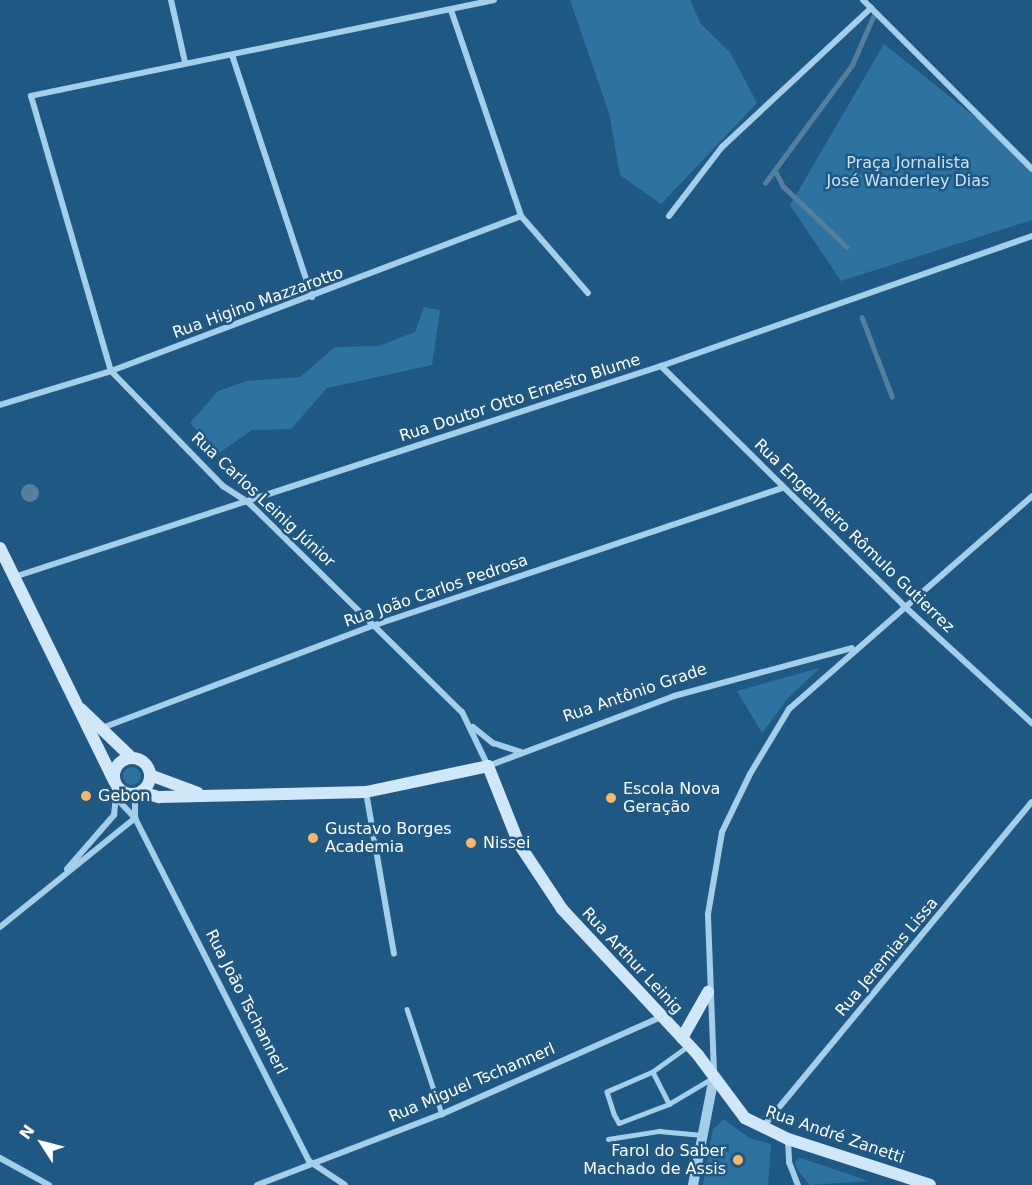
<!DOCTYPE html>
<html>
<head>
<meta charset="utf-8">
<style>
	body { margin:0 }
	#map { position:relative; width:1032px; height:1185px; overflow:hidden; background:#1f5983; font-family:"DejaVu Sans",sans-serif }
	div>[style] { position:absolute }
	.green>* { inset:0; background:#2e729f }
	.round { border-radius:50% }
	.water>* { inset:0; background:#557f9c }
	.stream>* { height:4.5px; margin:-2.25px; padding:0 2.25px; transform-origin:2.25px; border-radius:2.25px; background:#557f9c }
	.service>* { height:4.5px; margin:-2.25px; padding:0 2.25px; transform-origin:2.25px; border-radius:2.25px; background:#a5cee9 }
	.minor>* { height:6px; margin:-3px; padding:0 3px; transform-origin:3px; border-radius:3px; background:#a5cee9 }
	.tertiary>* { height:10px; margin:-5px; padding:0 5px; transform-origin:5px; border-radius:5px; background:#a5cee9 }
	.secondary>* { height:12px; margin:-6px; padding:0 6px; transform-origin:6px; border-radius:6px; background:#d0e7f7 }
	.secondary>.ring { margin:-6px; padding:0; box-sizing:content-box; background:none; border:12px solid #d0e7f7; border-radius:50% }
	.dots>* { width:16px; height:16px; translate:-50% -50%; box-sizing:border-box; border:3px solid #1f5983; border-radius:50% }
	span { translate:-50% -50%; white-space:nowrap; text-align:center; line-height:1.15; -webkit-text-stroke:5px #1f5983; paint-order:stroke }
	.park-label { font-size:16px; color:#c9e5f7 }
	.street-label { font-size:16px; color:#fff }
	.poi-label { font-size:16px; color:#fff }
	.left { translate:0 -50%; text-align:left }
	.right { translate:-100% -50%; text-align:right }
	.north { position:absolute; left:12px; top:1113px; width:60px; height:60px; -webkit-text-stroke:4px #1f5983; paint-order:stroke; rotate:306deg; font-size:16px; font-weight:700; line-height:24px; text-align:center; color:#fff }
	.north::after { content:''; display:block; margin:auto; width:21px; height:27px; background:#fff; clip-path:polygon(50% 0,100% 100%,50% 72%,0 100%) }
</style>
</head>
<body>
<div id="map">
	<div class="green">
		<i style="clip-path:polygon(570px 0,690px 0,701px 24px,730px 52px,757px 103px,661px 204px,620px 175px,609px 113px)"></i>
		<i style="clip-path:polygon(884px 44px,979px 120px,1032px 172px,1032px 220px,841px 281px,790px 205px)"></i>
		<i style="clip-path:polygon(424px 307px,440px 310px,432px 365px,327px 388px,291px 429px,252px 430px,219px 453px,190px 423px,218px 391px,247px 381px,300px 377px,335px 347px,379px 346px,415px 332px)"></i>
		<i style="clip-path:polygon(820px 668px,788px 698px,762px 733px,737px 691px)"></i>
		<i class="round" style="left:123px;top:767px;width:18px;height:18px"></i>
		<i style="clip-path:polygon(724px 1119px,749px 1138px,771px 1144px,768px 1185px,703px 1185px,713px 1129px)"></i>
		<i style="clip-path:polygon(801px 1158px,869px 1181px,810px 1185px,797px 1170px,795px 1161px)"></i>
	</div>
	<div class="water">
		<i class="round" style="left:21px;top:484px;width:18px;height:18px"></i>
	</div>
	<div class="stream">
		<i style="left:775px;top:170px;width:18px;rotate:63deg"></i>
		<i style="left:783px;top:186px;width:88px;rotate:43.6deg"></i>
		<i style="left:765px;top:183px;width:147px;rotate:-53.6deg"></i>
		<i style="left:852px;top:65px;width:58px;rotate:-66.5deg"></i>
		<i style="left:862px;top:317px;width:85px;rotate:69.2deg"></i>
	</div>
	<div class="service">
		<i style="left:407px;top:1009px;width:111px;rotate:71.6deg"></i>
		<i style="left:689px;top:1046px;width:44px;rotate:144.2deg"></i>
		<i style="left:653px;top:1072px;width:36px;rotate:63deg"></i>
		<i style="left:669px;top:1104px;width:49px;rotate:-30.8deg"></i>
		<i style="left:653px;top:1072px;width:50px;rotate:156.5deg"></i>
		<i style="left:607px;top:1092px;width:23px;rotate:72deg"></i>
		<i style="left:614px;top:1114px;width:10px;rotate:61deg"></i>
		<i style="left:619px;top:1123px;width:53px;rotate:-20.8deg"></i>
		<i style="left:608px;top:1139px;width:52px;rotate:-8.9deg"></i>
		<i style="left:659px;top:1131px;width:43px;rotate:5.3deg"></i>
	</div>
	<div class="minor">
		<i style="left:171px;top:0;width:64px;rotate:77.3deg"></i>
		<i style="left:494px;top:0;width:473px;rotate:168.3deg"></i>
		<i style="left:31px;top:96px;width:286px;rotate:73.8deg"></i>
		<i style="left:111px;top:371px;width:161px;rotate:45.8deg"></i>
		<i style="left:223px;top:486px;width:31px;rotate:33deg"></i>
		<i style="left:249px;top:503px;width:298px;rotate:44.5deg"></i>
		<i style="left:462px;top:712px;width:60px;rotate:64.3deg"></i>
		<i style="left:488px;top:766px;width:199px;rotate:-20.6deg"></i>
		<i style="left:674px;top:696px;width:184px;rotate:-15.1deg"></i>
		<i style="left:863px;top:0;width:239px;rotate:45deg"></i>
		<i style="left:451px;top:10px;width:218px;rotate:71.2deg"></i>
		<i style="left:521px;top:216px;width:102px;rotate:49deg"></i>
		<i style="left:232px;top:55px;width:255px;rotate:71.7deg"></i>
		<i style="left:669px;top:216px;width:87px;rotate:-52.5deg"></i>
		<i style="left:722px;top:147px;width:204px;rotate:-43deg"></i>
		<i style="left:661px;top:366px;width:340px;rotate:44.6deg"></i>
		<i style="left:903px;top:605px;width:175px;rotate:42.5deg"></i>
		<i style="left:0;top:405px;width:116px;rotate:-17deg"></i>
		<i style="left:111px;top:371px;width:438px;rotate:-20.7deg"></i>
		<i style="left:14px;top:577px;width:681px;rotate:-18.06deg"></i>
		<i style="left:661px;top:366px;width:393px;rotate:-19.3deg"></i>
		<i style="left:473px;top:727px;width:26px;rotate:39deg"></i>
		<i style="left:493px;top:743px;width:29px;rotate:18deg"></i>
		<i style="left:102px;top:728px;width:292px;rotate:-20.7deg"></i>
		<i style="left:375px;top:625px;width:430px;rotate:-18.6deg"></i>
		<i style="left:366px;top:792px;width:164px;rotate:80.2deg"></i>
		<i style="left:119px;top:801px;width:23px;rotate:47deg"></i>
		<i style="left:135px;top:818px;width:385px;rotate:63.1deg"></i>
		<i style="left:309px;top:1161px;width:43px;rotate:33.7deg"></i>
		<i style="left:67px;top:869px;width:72px;rotate:-49deg"></i>
		<i style="left:114px;top:815px;width:28px;rotate:-84deg"></i>
		<i style="left:0;top:927px;width:174px;rotate:-38.9deg"></i>
		<i style="left:135px;top:818px;width:24px;rotate:-90deg"></i>
		<i style="left:714px;top:1072px;width:158px;rotate:-92.2deg"></i>
		<i style="left:708px;top:914px;width:83px;rotate:-80.3deg"></i>
		<i style="left:722px;top:832px;width:64px;rotate:-64.2deg"></i>
		<i style="left:750px;top:774px;width:76px;rotate:-59deg"></i>
		<i style="left:789px;top:709px;width:323px;rotate:-41.2deg"></i>
		<i style="left:762px;top:1128px;width:423px;rotate:-50.4deg"></i>
		<i style="left:788px;top:1140px;width:22px;rotate:87deg"></i>
		<i style="left:789px;top:1162px;width:25px;rotate:69deg"></i>
		<i style="left:0;top:1158px;width:56px;rotate:28.9deg"></i>
		<i style="left:257px;top:1185px;width:198px;rotate:-21deg"></i>
		<i style="left:442px;top:1114px;width:242px;rotate:-23.9deg"></i>
	</div>
	<div class="tertiary">
		<i style="left:693px;top:1185px;width:110px;rotate:-79deg"></i>
	</div>
	<div class="secondary">
		<i style="left:0;top:548px;width:259px;rotate:63.9deg"></i>
		<i style="left:81px;top:709px;width:71px;rotate:43.9deg"></i>
		<i class="ring" style="left:114px;top:758px;width:24px;height:24px"></i>
		<i style="left:150px;top:775px;width:51px;rotate:20.6deg"></i>
		<i style="left:141px;top:792px;width:19px;rotate:16deg"></i>
		<i style="left:159px;top:797px;width:207px;rotate:-1.4deg"></i>
		<i style="left:366px;top:792px;width:125px;rotate:-12deg"></i>
		<i style="left:488px;top:766px;width:84px;rotate:68.3deg"></i>
		<i style="left:519px;top:844px;width:78px;rotate:56.5deg"></i>
		<i style="left:562px;top:909px;width:200px;rotate:47deg"></i>
		<i style="left:698px;top:1055px;width:79px;rotate:53.3deg"></i>
		<i style="left:745px;top:1118px;width:48px;rotate:26deg"></i>
		<i style="left:788px;top:1139px;width:149px;rotate:17.9deg"></i>
		<i style="left:682px;top:1038px;width:53px;rotate:-60.5deg"></i>
	</div>
	<div class="dots">
		<i style="left:86px;top:796px;background:#f8b765"></i>
		<i style="left:611px;top:798px;background:#f8b765"></i>
		<i style="left:313px;top:838px;background:#f8b765"></i>
		<i style="left:471px;top:843px;background:#f8b765"></i>
		<i style="left:738px;top:1160px;background:#f8b765"></i>
	</div>
	<div class="park-label">
		<span style="left:908px;top:172px">Praça Jornalista<br>José Wanderley Dias</span>
	</div>
	<div class="street-label">
		<span style="left:258px;top:303px;rotate:-20deg">Rua Higino Mazzarotto</span>
		<span style="left:520px;top:398px;rotate:-18deg">Rua Doutor Otto Ernesto Blume</span>
		<span style="left:263px;top:500px;rotate:43deg">Rua Carlos Leinig Júnior</span>
		<span style="left:854px;top:536px;rotate:44deg">Rua Engenheiro Rômulo Gutierrez</span>
		<span style="left:436px;top:591px;rotate:-19deg">Rua João Carlos Pedrosa</span>
		<span style="left:635px;top:693px;rotate:-19deg">Rua Antônio Grade</span>
		<span style="left:887px;top:957px;rotate:-50deg">Rua Jeremias Lissa</span>
		<span style="left:632px;top:961px;rotate:47deg">Rua Arthur Leinig</span>
		<span style="left:246px;top:1002px;rotate:63deg">Rua João Tschannerl</span>
		<span style="left:472px;top:1083px;rotate:-23deg">Rua Miguel Tschannerl</span>
		<span style="left:835px;top:1135px;rotate:19deg">Rua André Zanetti</span>
	</div>
	<div class="poi-label">
		<span class="left" style="left:623px;top:798px">Escola Nova<br>Geração</span>
		<span class="left" style="left:98px;top:796px">Gebon</span>
		<span class="left" style="left:325px;top:838px">Gustavo Borges<br>Academia</span>
		<span class="left" style="left:483px;top:843px">Nissei</span>
		<span class="right" style="left:726px;top:1160px">Farol do Saber<br>Machado de Assis</span>
	</div>
	<div class="north">N</div>
</div>
</body>
</html>
